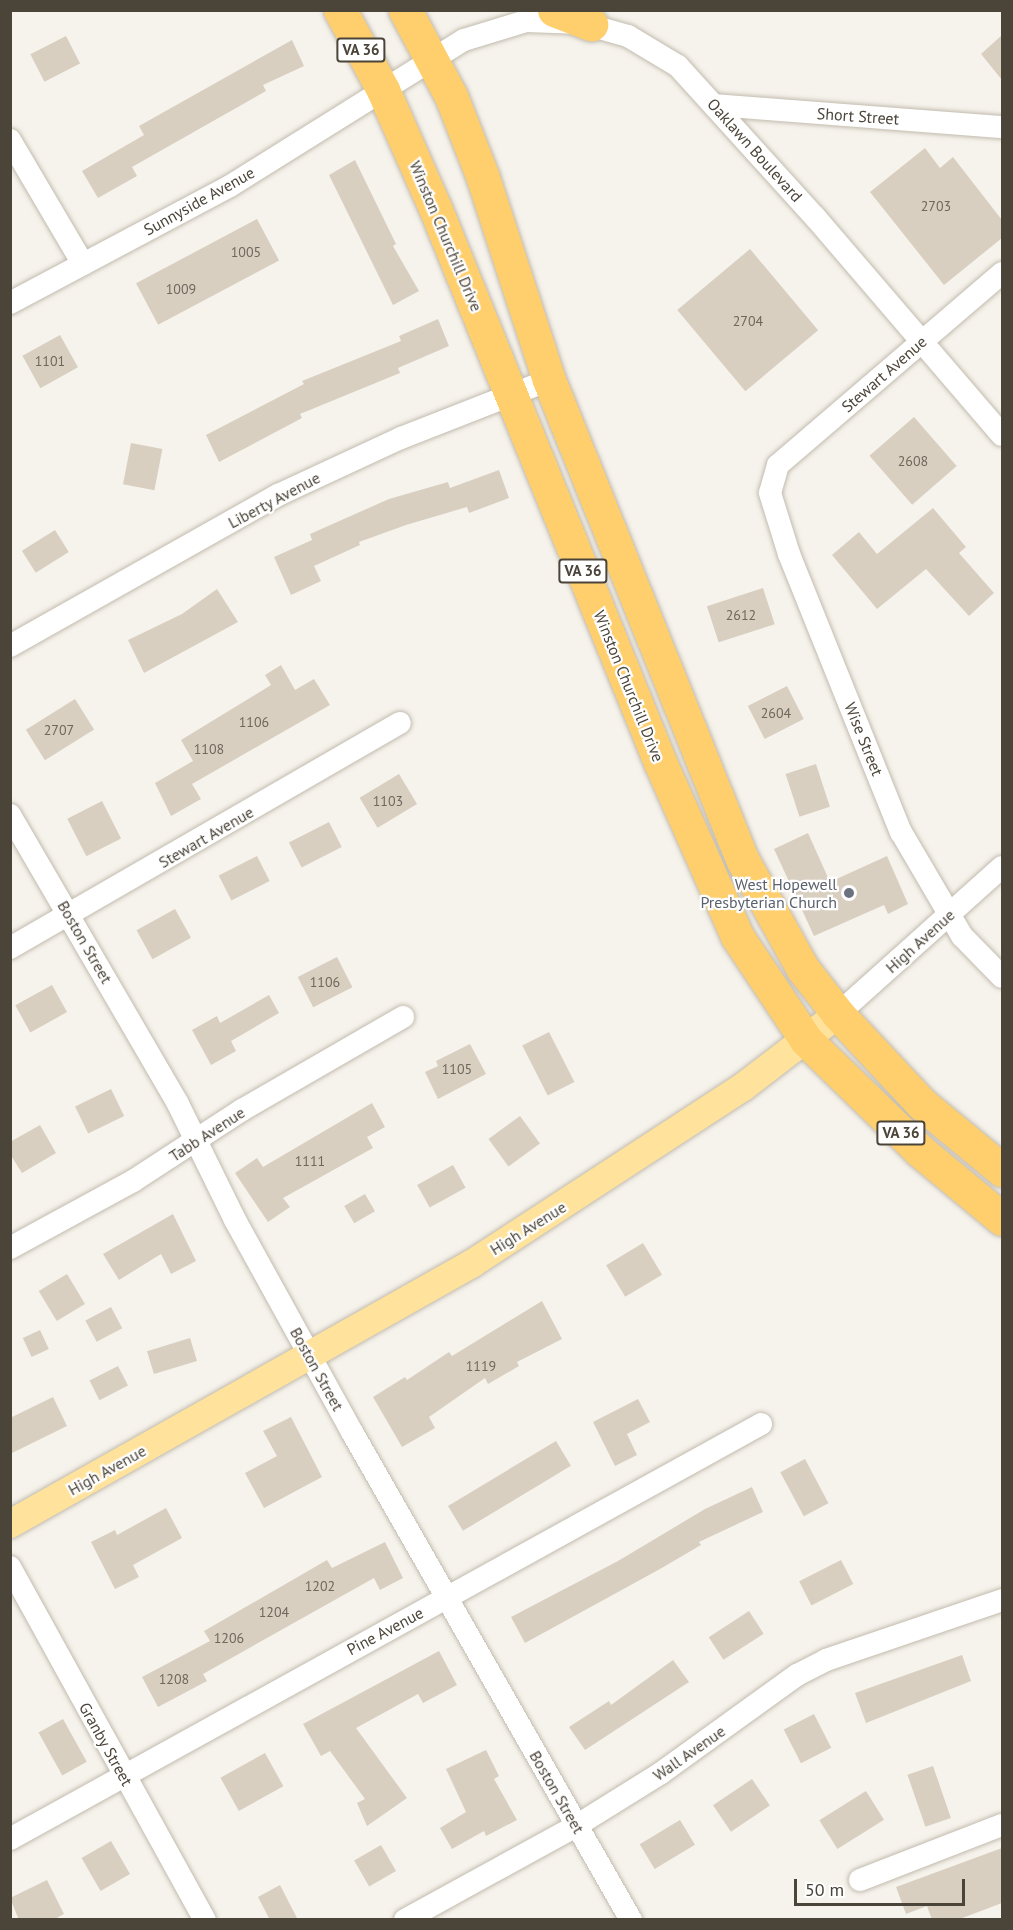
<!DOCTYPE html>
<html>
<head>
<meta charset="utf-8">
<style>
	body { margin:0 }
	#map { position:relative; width:1013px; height:1930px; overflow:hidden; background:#f6f3ec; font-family:"PT Sans",sans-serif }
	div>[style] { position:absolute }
	.building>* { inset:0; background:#d8cfc1; transform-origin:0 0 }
	.roads { filter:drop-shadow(0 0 2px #c2bbae) drop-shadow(0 0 2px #c2bbae) }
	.minor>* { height:22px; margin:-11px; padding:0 11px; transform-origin:11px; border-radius:11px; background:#fff }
	.major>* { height:28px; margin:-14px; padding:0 14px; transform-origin:14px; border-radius:14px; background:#ffe39c }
	.highway>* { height:33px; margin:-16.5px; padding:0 16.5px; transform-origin:16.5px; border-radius:16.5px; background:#ffcf6e }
	.dots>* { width:16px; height:16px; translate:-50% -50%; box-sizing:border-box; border:3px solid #fff; border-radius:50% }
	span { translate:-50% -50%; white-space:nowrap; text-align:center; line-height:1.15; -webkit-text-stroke:4.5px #fff; paint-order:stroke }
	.number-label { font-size:14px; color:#6e675b }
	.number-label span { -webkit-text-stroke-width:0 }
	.shield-label span { padding:2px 4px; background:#fff; border:2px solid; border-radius:4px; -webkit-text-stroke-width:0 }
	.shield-label { font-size:15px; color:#4b4439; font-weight:700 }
	.street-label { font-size:16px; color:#4b4439 }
	.worship-label { font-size:16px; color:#5b616d }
	.right { translate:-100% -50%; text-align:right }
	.frame { position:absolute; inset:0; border:12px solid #4b4439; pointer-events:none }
	.scale { position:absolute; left:794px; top:1879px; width:171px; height:27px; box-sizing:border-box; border:3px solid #4b4439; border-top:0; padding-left:8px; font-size:18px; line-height:21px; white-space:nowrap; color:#4b4439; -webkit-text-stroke:4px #fff; paint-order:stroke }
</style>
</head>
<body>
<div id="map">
	<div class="building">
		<i style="clip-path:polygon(1002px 35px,1002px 80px,981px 54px)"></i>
		<i style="left:66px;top:36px;width:31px;height:40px;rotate:63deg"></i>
		<i style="clip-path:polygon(292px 40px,304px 66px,263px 85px,266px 91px,132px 167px,137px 176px,98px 198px,82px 171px,144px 135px,139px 126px)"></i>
		<i style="clip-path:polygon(925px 148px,940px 168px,953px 157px,1002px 220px,1002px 238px,944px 285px,870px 192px)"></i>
		<i style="clip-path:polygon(355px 160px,396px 244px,393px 246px,419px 291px,393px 305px,329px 175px)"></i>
		<i style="left:257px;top:219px;width:47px;height:137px;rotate:62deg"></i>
		<i style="left:750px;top:249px;width:106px;height:95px;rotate:50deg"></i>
		<i style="clip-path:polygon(438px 319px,449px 346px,398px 368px,400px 373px,300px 414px,302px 418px,219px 462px,206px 435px,304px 384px,302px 381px,401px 341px,399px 336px)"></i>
		<i style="left:60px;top:335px;width:37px;height:43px;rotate:61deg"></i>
		<i style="left:914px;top:417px;width:65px;height:59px;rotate:49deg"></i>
		<i style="left:131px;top:443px;width:32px;height:42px;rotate:11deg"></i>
		<i style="clip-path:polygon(499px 470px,509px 498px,469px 513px,467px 507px,406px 525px,359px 542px,360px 545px,314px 566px,321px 581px,291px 595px,274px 557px,312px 540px,310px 534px,389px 499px,448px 482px,450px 488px)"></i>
		<i style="clip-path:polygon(933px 508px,966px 547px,959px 553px,994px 593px,969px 616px,926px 569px,877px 609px,832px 555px,859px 532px,877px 554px)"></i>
		<i style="left:55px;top:530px;width:26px;height:39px;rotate:58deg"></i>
		<i style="left:763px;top:588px;width:38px;height:59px;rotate:72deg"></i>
		<i style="clip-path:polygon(217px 589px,238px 622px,144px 673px,128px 640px,182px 614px)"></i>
		<i style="clip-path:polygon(281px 665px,295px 690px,314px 679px,330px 705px,192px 784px,201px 799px,171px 816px,155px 783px,193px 761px,181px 740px,271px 685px,265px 675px)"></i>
		<i style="left:787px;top:686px;width:37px;height:44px;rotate:63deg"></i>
		<i style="left:75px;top:699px;width:36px;height:58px;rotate:58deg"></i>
		<i style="left:816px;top:764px;width:45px;height:32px;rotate:72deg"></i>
		<i style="left:399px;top:774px;width:35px;height:46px;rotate:59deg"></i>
		<i style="left:102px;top:801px;width:42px;height:39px;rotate:63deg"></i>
		<i style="left:329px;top:822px;width:28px;height:45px;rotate:63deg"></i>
		<i style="clip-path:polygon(808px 833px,830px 882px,887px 856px,908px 904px,888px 914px,884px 905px,814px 936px,774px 849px)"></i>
		<i style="left:257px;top:856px;width:28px;height:43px;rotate:63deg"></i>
		<i style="left:175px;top:909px;width:33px;height:44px;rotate:61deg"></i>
		<i style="left:337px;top:957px;width:34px;height:44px;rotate:63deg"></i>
		<i style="left:52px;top:985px;width:31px;height:42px;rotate:61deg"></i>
		<i style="clip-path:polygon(269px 995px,279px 1013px,231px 1041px,236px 1051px,211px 1065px,192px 1030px,217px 1016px,220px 1023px)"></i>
		<i style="left:549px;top:1032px;width:56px;height:30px;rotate:63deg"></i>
		<i style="clip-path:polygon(470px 1044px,486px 1074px,438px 1099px,425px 1072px,438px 1066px,436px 1061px)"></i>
		<i style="left:111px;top:1089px;width:30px;height:40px;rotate:64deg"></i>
		<i style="clip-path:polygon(372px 1103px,385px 1127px,367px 1137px,373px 1148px,283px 1198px,290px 1207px,268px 1222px,235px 1173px,257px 1158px,263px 1167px)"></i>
		<i style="left:520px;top:1116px;width:34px;height:39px;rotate:54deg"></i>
		<i style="clip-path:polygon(40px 1125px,56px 1153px,22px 1173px,10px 1154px,10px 1142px)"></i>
		<i style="left:453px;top:1165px;width:26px;height:41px;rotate:61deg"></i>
		<i style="left:365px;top:1194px;width:20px;height:24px;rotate:60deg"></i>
		<i style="clip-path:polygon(173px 1214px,196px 1261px,171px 1274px,161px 1254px,119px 1280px,103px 1254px)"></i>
		<i style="left:643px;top:1243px;width:37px;height:43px;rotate:59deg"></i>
		<i style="left:67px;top:1274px;width:35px;height:33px;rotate:59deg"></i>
		<i style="clip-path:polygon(542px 1301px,562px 1339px,517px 1362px,519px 1366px,488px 1384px,485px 1378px,429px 1417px,435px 1428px,402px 1447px,373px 1397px,405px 1377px,407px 1380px,449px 1352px,452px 1356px)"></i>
		<i style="left:111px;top:1307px;width:24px;height:29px;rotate:62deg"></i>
		<i style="left:40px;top:1330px;width:21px;height:19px;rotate:65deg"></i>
		<i style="left:190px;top:1338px;width:24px;height:45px;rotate:73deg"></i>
		<i style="left:118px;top:1366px;width:22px;height:32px;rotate:63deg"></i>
		<i style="clip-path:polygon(53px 1397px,67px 1426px,10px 1454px,10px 1418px)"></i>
		<i style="clip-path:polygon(638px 1399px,650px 1422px,627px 1434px,637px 1455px,615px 1466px,593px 1422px)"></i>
		<i style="clip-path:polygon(291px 1417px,322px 1477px,264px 1508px,245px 1473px,277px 1456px,263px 1431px)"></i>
		<i style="left:556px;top:1441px;width:29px;height:126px;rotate:59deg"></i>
		<i style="left:805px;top:1459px;width:50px;height:28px;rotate:62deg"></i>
		<i style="clip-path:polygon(752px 1487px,763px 1512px,699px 1542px,701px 1545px,660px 1569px,525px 1643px,511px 1617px,618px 1561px,705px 1509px)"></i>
		<i style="clip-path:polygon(166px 1508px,182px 1538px,133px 1565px,139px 1577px,115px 1589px,91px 1542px,115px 1530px,117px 1535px)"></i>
		<i style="clip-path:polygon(385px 1542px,403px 1578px,380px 1590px,374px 1578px,203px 1674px,207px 1681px,158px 1707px,142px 1677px,210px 1641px,204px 1631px,327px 1560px,332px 1568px)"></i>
		<i style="left:841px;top:1560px;width:27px;height:47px;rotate:63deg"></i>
		<i style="left:749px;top:1611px;width:27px;height:48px;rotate:57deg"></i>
		<i style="clip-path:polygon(439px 1651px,457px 1685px,423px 1703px,418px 1694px,356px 1728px,407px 1798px,367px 1826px,357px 1803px,365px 1799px,330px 1751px,321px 1756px,303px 1724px)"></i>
		<i style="clip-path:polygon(962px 1655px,971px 1681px,866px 1723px,855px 1693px)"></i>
		<i style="clip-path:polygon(673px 1660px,689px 1682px,585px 1750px,569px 1727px,609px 1701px,611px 1705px)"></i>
		<i style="left:814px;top:1714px;width:38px;height:34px;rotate:63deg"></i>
		<i style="left:63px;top:1719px;width:49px;height:28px;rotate:61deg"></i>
		<i style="clip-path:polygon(486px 1750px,499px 1776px,494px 1779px,517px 1820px,486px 1836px,484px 1831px,452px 1849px,440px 1828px,466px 1812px,446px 1769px)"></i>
		<i style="left:265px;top:1753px;width:38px;height:51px;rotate:61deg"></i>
		<i style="left:933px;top:1766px;width:55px;height:27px;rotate:71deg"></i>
		<i style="left:752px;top:1779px;width:32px;height:47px;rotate:56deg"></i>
		<i style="left:866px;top:1791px;width:34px;height:55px;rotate:58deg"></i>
		<i style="left:680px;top:1820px;width:29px;height:47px;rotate:59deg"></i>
		<i style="left:111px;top:1841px;width:38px;height:34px;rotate:60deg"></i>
		<i style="left:381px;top:1845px;width:30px;height:31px;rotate:60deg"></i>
		<i style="clip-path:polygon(1002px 1848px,1002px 1903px,957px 1920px,932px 1920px,927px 1906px,906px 1914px,896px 1887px)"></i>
		<i style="clip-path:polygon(47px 1880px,64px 1914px,53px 1920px,19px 1920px,10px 1898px)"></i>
		<i style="clip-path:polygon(280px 1885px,298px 1920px,270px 1920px,258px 1897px)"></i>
	</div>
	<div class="roads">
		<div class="minor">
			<i style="left:714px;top:105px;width:289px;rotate:4.4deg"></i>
			<i style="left:10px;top:140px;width:144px;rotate:59.5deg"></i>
			<i style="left:1002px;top:273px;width:295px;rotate:139.4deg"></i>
			<i style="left:778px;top:465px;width:29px;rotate:106deg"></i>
			<i style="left:770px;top:493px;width:64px;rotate:72.7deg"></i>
			<i style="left:789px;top:554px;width:300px;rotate:68.1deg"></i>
			<i style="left:901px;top:832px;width:121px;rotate:59.6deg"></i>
			<i style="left:962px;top:936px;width:57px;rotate:45.7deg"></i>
			<i style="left:10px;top:303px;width:249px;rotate:-28deg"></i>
			<i style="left:230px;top:186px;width:276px;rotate:-32deg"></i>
			<i style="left:464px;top:40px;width:65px;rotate:-17deg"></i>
			<i style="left:526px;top:21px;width:56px;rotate:2deg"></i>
			<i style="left:582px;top:23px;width:48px;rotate:15.8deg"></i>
			<i style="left:628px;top:36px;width:58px;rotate:31deg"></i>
			<i style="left:678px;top:66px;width:204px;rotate:47.8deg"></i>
			<i style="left:815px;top:217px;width:287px;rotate:49.4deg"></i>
			<i style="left:10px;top:646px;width:308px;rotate:-29.4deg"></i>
			<i style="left:278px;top:495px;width:136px;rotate:-24.9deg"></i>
			<i style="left:401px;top:438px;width:159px;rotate:-21.4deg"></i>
			<i style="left:10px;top:815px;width:334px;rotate:59.8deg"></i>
			<i style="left:178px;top:1104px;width:129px;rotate:63.8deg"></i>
			<i style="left:235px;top:1220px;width:242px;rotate:61.1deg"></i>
			<i style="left:352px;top:1432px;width:562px;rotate:60.24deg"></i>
			<i style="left:10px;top:948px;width:450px;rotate:-30deg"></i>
			<i style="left:838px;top:1014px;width:220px;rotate:-41.9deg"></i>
			<i style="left:10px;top:1248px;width:140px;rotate:-28.6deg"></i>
			<i style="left:133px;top:1181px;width:130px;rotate:-33.1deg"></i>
			<i style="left:242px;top:1110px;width:186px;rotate:-30deg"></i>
			<i style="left:10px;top:1567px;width:403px;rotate:61.1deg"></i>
			<i style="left:10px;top:1839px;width:858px;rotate:-28.92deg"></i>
			<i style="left:860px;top:1880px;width:152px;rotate:-21.2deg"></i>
			<i style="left:405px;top:1920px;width:195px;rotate:-28.8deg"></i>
			<i style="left:576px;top:1826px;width:100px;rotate:-31.9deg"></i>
			<i style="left:661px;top:1773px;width:168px;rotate:-35.8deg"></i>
			<i style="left:797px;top:1675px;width:33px;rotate:-27deg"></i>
			<i style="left:826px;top:1660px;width:186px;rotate:-18.8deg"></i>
		</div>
		<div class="major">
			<i style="left:10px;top:1524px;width:531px;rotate:-29.41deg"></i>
			<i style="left:473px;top:1263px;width:322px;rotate:-33.1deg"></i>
			<i style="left:743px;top:1087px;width:120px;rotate:-37.5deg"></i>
		</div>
		<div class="highway">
			<i style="left:340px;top:10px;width:91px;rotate:61.7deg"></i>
			<i style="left:383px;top:90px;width:131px;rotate:66.2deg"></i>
			<i style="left:436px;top:210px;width:596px;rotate:67.91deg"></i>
			<i style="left:660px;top:762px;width:190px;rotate:66.1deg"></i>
			<i style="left:737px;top:936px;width:125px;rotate:56.4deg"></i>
			<i style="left:806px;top:1040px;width:158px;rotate:44.2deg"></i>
			<i style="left:919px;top:1150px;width:108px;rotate:39.7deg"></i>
			<i style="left:405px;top:10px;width:98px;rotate:61.9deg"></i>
			<i style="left:451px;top:96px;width:85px;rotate:68.6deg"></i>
			<i style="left:482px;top:175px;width:216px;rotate:71.9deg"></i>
			<i style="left:549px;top:380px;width:516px;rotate:68.05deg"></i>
			<i style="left:742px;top:859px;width:126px;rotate:61deg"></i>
			<i style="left:803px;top:969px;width:57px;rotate:52.1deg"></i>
			<i style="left:838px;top:1014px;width:123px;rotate:47deg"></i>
			<i style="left:922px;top:1104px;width:104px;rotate:39.5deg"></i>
			<i style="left:554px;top:10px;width:40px;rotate:21deg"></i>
		</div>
	</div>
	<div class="dots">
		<i style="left:849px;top:893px;background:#6b7280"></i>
	</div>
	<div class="number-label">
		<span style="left:936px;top:206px">2703</span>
		<span style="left:246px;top:252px">1005</span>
		<span style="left:181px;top:289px">1009</span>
		<span style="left:748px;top:321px">2704</span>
		<span style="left:50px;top:361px">1101</span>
		<span style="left:913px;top:461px">2608</span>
		<span style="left:741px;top:615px">2612</span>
		<span style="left:776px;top:713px">2604</span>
		<span style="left:254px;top:722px">1106</span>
		<span style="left:59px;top:730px">2707</span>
		<span style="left:209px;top:749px">1108</span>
		<span style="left:388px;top:801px">1103</span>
		<span style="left:325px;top:982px">1106</span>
		<span style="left:457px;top:1069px">1105</span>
		<span style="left:310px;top:1161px">1111</span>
		<span style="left:481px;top:1366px">1119</span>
		<span style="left:320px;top:1586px">1202</span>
		<span style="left:274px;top:1612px">1204</span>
		<span style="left:229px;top:1638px">1206</span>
		<span style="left:174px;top:1679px">1208</span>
	</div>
	<div class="shield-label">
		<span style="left:361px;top:50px">VA 36</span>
		<span style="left:583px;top:571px">VA 36</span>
		<span style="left:901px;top:1133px">VA 36</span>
	</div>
	<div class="street-label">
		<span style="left:858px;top:116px;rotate:4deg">Short Street</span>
		<span style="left:755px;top:150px;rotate:48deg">Oaklawn Boulevard</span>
		<span style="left:199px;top:201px;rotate:-29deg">Sunnyside Avenue</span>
		<span style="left:446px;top:236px;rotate:67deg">Winston Churchill Drive</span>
		<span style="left:884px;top:374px;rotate:-41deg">Stewart Avenue</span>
		<span style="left:274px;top:500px;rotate:-28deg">Liberty Avenue</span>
		<span style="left:629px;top:686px;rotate:68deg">Winston Churchill Drive</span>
		<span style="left:864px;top:739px;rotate:68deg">Wise Street</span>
		<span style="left:206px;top:837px;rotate:-30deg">Stewart Avenue</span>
		<span style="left:920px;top:941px;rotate:-42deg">High Avenue</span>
		<span style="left:85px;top:942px;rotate:60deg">Boston Street</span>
		<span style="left:207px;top:1134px;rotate:-33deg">Tabb Avenue</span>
		<span style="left:528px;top:1228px;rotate:-32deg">High Avenue</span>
		<span style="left:317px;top:1369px;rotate:61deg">Boston Street</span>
		<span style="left:107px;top:1470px;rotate:-29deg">High Avenue</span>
		<span style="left:385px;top:1631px;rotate:-28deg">Pine Avenue</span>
		<span style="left:106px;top:1744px;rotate:61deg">Granby Street</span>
		<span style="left:689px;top:1753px;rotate:-35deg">Wall Avenue</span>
		<span style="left:557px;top:1792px;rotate:60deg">Boston Street</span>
	</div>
	<div class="worship-label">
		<span class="right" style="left:837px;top:893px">West Hopewell<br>Presbyterian Church</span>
	</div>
	<div class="frame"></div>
	<div class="scale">50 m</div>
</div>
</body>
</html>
